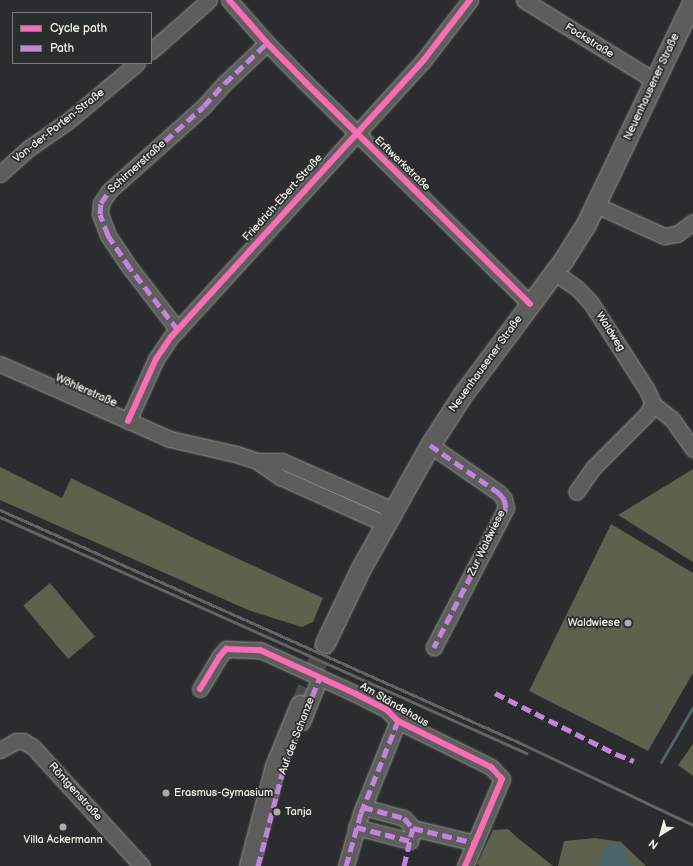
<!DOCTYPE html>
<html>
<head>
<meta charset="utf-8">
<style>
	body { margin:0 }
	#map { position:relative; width:693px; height:866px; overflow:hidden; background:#2b2c2d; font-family:"Balsamiq Sans",sans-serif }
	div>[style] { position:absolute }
	.green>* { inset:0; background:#5c624c; transform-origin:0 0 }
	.water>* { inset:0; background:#4b656b }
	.stream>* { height:3px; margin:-1.5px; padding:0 1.5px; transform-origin:1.5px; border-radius:1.5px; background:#4b656b }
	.major-tunnel>* { height:19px; margin-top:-9.5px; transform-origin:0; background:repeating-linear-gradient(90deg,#494a49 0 19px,transparent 0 29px) }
	.roads { filter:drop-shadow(0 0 1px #979796) drop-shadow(0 0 1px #979796) }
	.minor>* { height:15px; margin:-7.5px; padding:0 7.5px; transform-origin:7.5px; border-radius:7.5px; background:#5d5d5c }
	.major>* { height:19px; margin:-9.5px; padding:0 9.5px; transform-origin:9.5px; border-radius:9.5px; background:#5d5d5c }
	.rail>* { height:3px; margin:-1.5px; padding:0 1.5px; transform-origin:1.5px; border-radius:1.5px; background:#646464 }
	.quiet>* { height:5px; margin-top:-2.5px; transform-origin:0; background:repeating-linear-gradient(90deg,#c483df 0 10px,transparent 0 15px) }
	.cycleway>* { height:6px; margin:-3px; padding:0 3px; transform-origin:3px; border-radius:3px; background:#f96db3 }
	.dots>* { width:11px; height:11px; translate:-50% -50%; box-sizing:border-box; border:2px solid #2a2d2e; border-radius:50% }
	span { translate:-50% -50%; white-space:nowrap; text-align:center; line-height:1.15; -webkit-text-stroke:3.5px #2a2d2e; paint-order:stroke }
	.street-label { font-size:11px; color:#f4f1e8 }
	.poi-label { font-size:11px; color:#f4f1e8 }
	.right { translate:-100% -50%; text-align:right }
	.left { translate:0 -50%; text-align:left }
	.legend { position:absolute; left:12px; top:12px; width:140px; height:52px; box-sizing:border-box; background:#2a2d2e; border:1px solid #7b7b78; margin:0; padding:5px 7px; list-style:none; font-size:12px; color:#f4f1e8 }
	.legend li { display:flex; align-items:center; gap:8px; height:20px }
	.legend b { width:20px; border:1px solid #7b7b78 }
	.north { position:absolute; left:641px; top:814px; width:40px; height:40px; -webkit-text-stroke:3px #2a2d2e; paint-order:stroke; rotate:217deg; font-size:11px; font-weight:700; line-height:16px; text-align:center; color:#f4f1e8 }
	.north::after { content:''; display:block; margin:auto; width:14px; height:18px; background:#f4f1e8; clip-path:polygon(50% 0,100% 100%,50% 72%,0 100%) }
</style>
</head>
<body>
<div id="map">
	<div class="green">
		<i style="clip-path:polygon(0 467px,62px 498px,71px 478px,204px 543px,323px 598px,313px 622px,302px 627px,248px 610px,0 500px)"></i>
		<i style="clip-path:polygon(693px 469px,693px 562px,618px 515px)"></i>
		<i style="clip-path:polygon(611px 524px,693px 573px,693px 673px,648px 751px,529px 691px)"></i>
		<i style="left:50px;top:583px;width:70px;height:35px;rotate:50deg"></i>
		<i style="clip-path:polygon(693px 744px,693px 776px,678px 765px)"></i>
		<i style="clip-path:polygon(508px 829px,519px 839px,553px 866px,480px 866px,477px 864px,493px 830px)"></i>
		<i style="clip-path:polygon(595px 838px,621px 842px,646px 866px,558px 866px,564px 841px)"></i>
	</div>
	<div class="water">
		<i style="clip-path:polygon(615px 842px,624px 850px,627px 860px,633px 866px,598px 866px,604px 848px,609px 843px)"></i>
	</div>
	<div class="stream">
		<i style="left:661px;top:762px;width:64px;rotate:-59.8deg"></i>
	</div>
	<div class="major-tunnel">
		<i style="left:300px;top:705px;width:67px;rotate:-68deg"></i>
	</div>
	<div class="roads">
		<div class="minor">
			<i style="left:229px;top:0;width:57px;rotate:48.5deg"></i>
			<i style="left:267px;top:43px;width:54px;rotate:45.7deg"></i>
			<i style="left:305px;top:82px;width:316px;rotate:44.6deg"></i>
			<i style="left:524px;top:0;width:154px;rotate:31.7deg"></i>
			<i style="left:151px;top:51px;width:77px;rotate:-41.3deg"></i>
			<i style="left:0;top:174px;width:39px;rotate:-42deg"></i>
			<i style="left:29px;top:148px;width:47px;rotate:-34.7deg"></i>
			<i style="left:68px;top:121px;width:90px;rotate:-40deg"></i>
			<i style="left:596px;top:205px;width:75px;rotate:24.5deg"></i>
			<i style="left:664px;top:236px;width:13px;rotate:-9deg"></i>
			<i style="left:677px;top:234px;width:20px;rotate:-37deg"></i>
			<i style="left:554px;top:272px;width:29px;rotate:35deg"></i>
			<i style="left:578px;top:289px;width:19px;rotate:47deg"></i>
			<i style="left:591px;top:303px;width:103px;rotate:57.2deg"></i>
			<i style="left:647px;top:390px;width:12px;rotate:66deg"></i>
			<i style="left:652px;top:401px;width:6px;rotate:99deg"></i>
			<i style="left:651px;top:407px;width:8px;rotate:120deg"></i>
			<i style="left:647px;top:414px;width:76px;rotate:135deg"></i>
			<i style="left:593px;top:468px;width:29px;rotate:125deg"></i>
			<i style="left:178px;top:330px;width:78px;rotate:-127.7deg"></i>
			<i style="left:130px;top:268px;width:40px;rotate:-124deg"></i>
			<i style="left:108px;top:235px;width:22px;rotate:-111deg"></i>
			<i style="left:100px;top:214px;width:11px;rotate:-85deg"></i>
			<i style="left:101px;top:203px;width:14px;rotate:-56deg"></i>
			<i style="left:109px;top:191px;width:127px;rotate:-41.8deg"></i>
			<i style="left:204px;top:106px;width:31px;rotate:-48deg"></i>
			<i style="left:225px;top:83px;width:58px;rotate:-43.6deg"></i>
			<i style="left:0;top:364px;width:186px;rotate:23.8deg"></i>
			<i style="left:170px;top:439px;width:68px;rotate:12.8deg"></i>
			<i style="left:236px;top:454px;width:22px;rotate:18deg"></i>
			<i style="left:257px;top:461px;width:28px;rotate:35deg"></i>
			<i style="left:280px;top:477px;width:115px;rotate:24.1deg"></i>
			<i style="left:652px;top:403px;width:26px;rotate:39deg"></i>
			<i style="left:672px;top:419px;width:37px;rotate:55deg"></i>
			<i style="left:128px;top:421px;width:68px;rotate:-65.7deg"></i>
			<i style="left:156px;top:359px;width:27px;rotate:-56deg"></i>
			<i style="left:171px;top:337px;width:374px;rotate:-47.6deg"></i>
			<i style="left:423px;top:61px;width:77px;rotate:-52.4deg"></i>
			<i style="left:430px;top:445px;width:84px;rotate:34.8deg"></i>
			<i style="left:499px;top:493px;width:8px;rotate:50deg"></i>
			<i style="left:504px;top:499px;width:9px;rotate:77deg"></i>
			<i style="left:506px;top:508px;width:157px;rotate:117.4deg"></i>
			<i style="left:257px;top:461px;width:25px"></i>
			<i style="left:282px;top:461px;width:121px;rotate:23.8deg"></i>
			<i style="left:200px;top:689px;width:37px;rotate:-59deg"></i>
			<i style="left:219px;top:657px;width:11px;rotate:-49deg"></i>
			<i style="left:226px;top:649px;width:34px;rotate:2deg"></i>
			<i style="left:260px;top:650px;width:106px;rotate:24.6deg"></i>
			<i style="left:356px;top:694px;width:35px;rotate:27deg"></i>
			<i style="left:387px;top:710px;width:16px;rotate:45deg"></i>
			<i style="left:398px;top:721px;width:104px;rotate:26.3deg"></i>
			<i style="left:491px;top:767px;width:16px;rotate:47deg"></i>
			<i style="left:502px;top:779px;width:95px;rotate:113deg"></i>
			<i style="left:302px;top:722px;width:48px;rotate:-68.2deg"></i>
			<i style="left:0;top:750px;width:18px;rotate:-29deg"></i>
			<i style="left:16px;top:741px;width:7px"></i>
			<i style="left:23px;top:741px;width:12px;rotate:31deg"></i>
			<i style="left:33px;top:747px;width:161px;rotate:47.5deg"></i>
			<i style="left:363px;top:807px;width:42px;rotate:15deg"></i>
			<i style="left:404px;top:818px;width:13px;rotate:48deg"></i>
			<i style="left:356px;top:827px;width:56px;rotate:14.5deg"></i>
			<i style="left:410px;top:841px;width:13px;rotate:-77deg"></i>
			<i style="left:413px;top:828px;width:64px;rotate:13.6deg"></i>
			<i style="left:346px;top:866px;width:55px;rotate:-74.2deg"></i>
			<i style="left:361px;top:813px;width:99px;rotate:-68.1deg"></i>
		</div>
		<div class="major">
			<i style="left:325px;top:643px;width:83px;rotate:-64.4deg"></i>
			<i style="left:361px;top:568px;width:141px;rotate:-60.7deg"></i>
			<i style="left:430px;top:445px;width:61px;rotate:-57.1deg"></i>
			<i style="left:463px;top:394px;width:169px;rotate:-53.2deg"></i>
			<i style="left:564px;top:259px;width:39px;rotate:-58deg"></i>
			<i style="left:585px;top:226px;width:250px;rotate:-64.4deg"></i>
			<i style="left:249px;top:866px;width:103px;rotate:-75.4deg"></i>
			<i style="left:275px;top:766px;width:66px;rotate:-67.7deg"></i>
		</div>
	</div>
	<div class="rail">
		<i style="left:0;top:510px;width:568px;rotate:24.13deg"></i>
		<i style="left:518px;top:742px;width:194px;rotate:25.4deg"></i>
		<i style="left:0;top:517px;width:577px;rotate:24.16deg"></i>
	</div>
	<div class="quiet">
		<i style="left:178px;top:330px;width:78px;rotate:-127.7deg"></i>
		<i style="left:130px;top:268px;width:40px;rotate:-124deg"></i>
		<i style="left:108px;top:235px;width:22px;rotate:-111deg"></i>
		<i style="left:100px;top:214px;width:11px;rotate:-85deg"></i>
		<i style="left:101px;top:203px;width:14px;rotate:-56deg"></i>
		<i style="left:109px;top:191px;width:127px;rotate:-41.8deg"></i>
		<i style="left:204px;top:106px;width:31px;rotate:-48deg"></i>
		<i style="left:225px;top:83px;width:58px;rotate:-43.6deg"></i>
		<i style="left:430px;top:445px;width:84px;rotate:34.8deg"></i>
		<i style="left:499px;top:493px;width:8px;rotate:50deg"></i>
		<i style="left:504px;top:499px;width:9px;rotate:77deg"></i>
		<i style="left:506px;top:508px;width:157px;rotate:117.4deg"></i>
		<i style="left:495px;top:693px;width:136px;rotate:26.8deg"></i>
		<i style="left:616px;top:754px;width:19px;rotate:21deg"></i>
		<i style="left:363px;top:807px;width:42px;rotate:15deg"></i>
		<i style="left:404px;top:818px;width:13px;rotate:48deg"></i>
		<i style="left:356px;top:827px;width:56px;rotate:14.5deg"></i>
		<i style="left:258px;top:866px;width:103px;rotate:-75.4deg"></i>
		<i style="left:284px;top:766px;width:96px;rotate:-68deg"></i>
		<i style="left:346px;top:866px;width:55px;rotate:-74.2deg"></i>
		<i style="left:361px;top:813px;width:99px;rotate:-68.1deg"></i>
		<i style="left:404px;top:866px;width:39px;rotate:-77deg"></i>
		<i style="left:413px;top:828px;width:64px;rotate:13.6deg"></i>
	</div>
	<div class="cycleway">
		<i style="left:229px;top:0;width:57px;rotate:48.5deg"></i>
		<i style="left:267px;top:43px;width:54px;rotate:45.7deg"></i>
		<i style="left:305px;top:82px;width:316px;rotate:44.6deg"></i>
		<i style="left:128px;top:421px;width:68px;rotate:-65.7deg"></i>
		<i style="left:156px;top:359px;width:27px;rotate:-56deg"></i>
		<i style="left:171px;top:337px;width:374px;rotate:-47.6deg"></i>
		<i style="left:423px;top:61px;width:77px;rotate:-52.4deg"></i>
		<i style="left:200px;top:689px;width:37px;rotate:-59deg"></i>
		<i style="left:219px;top:657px;width:11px;rotate:-49deg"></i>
		<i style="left:226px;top:649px;width:34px;rotate:2deg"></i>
		<i style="left:260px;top:650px;width:106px;rotate:24.6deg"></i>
		<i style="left:356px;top:694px;width:35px;rotate:27deg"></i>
		<i style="left:387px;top:710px;width:16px;rotate:45deg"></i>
		<i style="left:398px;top:721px;width:104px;rotate:26.3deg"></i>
		<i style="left:491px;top:767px;width:16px;rotate:47deg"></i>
		<i style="left:502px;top:779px;width:95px;rotate:113deg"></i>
	</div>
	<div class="dots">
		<i style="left:628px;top:623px;background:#aeaca7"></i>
		<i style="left:166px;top:793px;background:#aeaca7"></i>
		<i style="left:277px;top:812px;background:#aeaca7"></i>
		<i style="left:63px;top:827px;background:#aeaca7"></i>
	</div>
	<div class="street-label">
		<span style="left:589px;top:41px;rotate:32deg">Fockstraße</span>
		<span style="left:652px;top:87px;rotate:-65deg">Neuenhausener Straße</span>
		<span style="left:59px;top:126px;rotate:-38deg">Von-der-Porten-Straße</span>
		<span style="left:402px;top:164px;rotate:44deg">Erftwerkstraße</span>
		<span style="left:137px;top:167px;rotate:-42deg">Schirnerstraße</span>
		<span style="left:283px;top:198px;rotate:-48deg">Friedrich-Ebert-Straße</span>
		<span style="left:610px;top:332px;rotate:57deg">Waldweg</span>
		<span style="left:486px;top:364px;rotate:-54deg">Neuenhausener Straße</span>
		<span style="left:86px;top:391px;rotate:24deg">Wöhlerstraße</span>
		<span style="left:487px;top:543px;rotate:-64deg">Zur Waldwiese</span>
		<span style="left:394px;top:705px;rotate:30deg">Am Ständehaus</span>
		<span style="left:297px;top:736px;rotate:-69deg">Auf der Schanze</span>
		<span style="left:75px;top:792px;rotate:48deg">Röntgenstraße</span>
	</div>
	<div class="poi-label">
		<span class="right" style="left:620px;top:623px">Waldwiese</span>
		<span class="left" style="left:174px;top:793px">Erasmus-Gymasium</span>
		<span class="left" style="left:285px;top:812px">Tanja</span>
		<span style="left:63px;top:840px">Villa Ackermann</span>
	</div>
	<ul class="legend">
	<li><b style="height:5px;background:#f96db3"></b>Cycle path</li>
	<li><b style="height:5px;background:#c483df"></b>Path</li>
	</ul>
	<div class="north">N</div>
</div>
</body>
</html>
